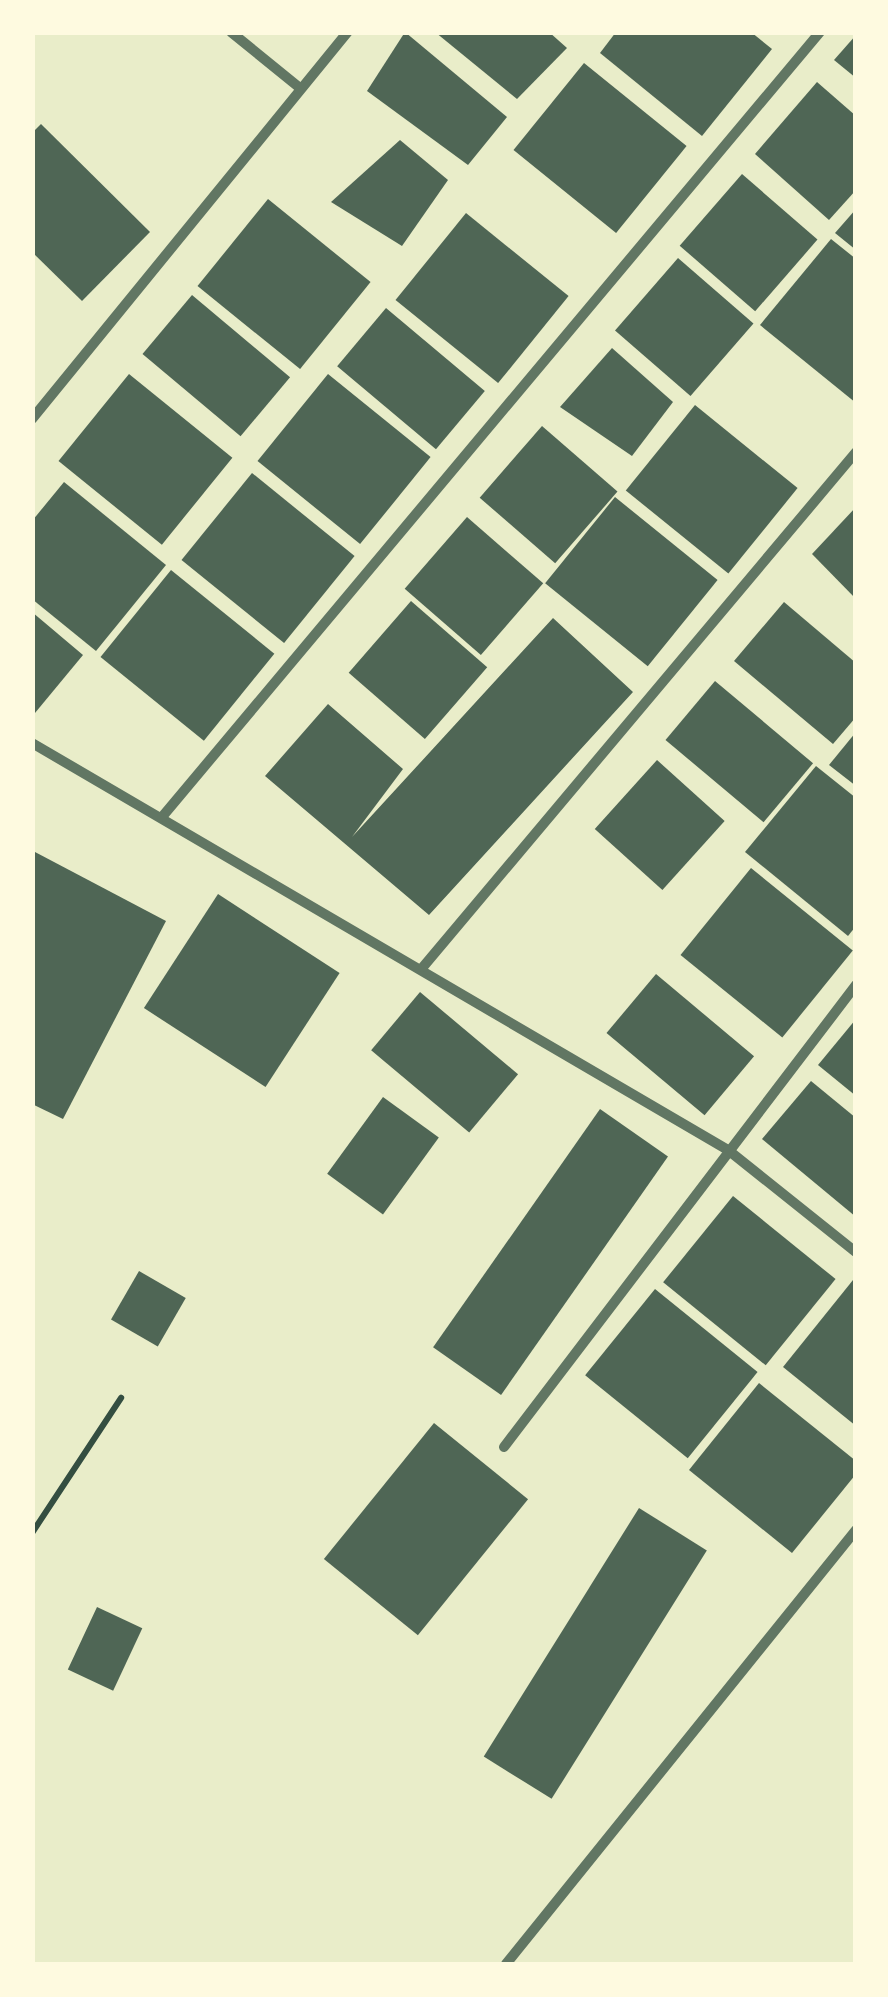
<!DOCTYPE html>
<html>
<head>
<meta charset="utf-8">
<style>
	body { margin:0 }
	#map { position:relative; width:888px; height:1997px; overflow:hidden; background:#e9edc9; font-family:Barlow,sans-serif }
	div>[style] { position:absolute }
	.building>* { inset:0; background:#4f6655; transform-origin:0 0 }
	.path>* { height:6px; margin:-3px; padding:0 3px; transform-origin:3px; border-radius:3px; background:#344e41 }
	.minor>* { height:10px; margin:-5px; padding:0 5px; transform-origin:5px; border-radius:5px; background:#617663 }
	span { translate:-50% -50%; white-space:nowrap; text-align:center; line-height:1.15; -webkit-text-stroke:8px #fefae0; paint-order:stroke }
	.frame { position:absolute; inset:0; border:35px solid #fefae0; pointer-events:none }
</style>
</head>
<body>
<div id="map">
	<div class="building">
		<i style="clip-path:polygon(405px 32px,507px 117px,468px 165px,367px 91px)"></i>
		<i style="clip-path:polygon(435px 32px,549px 32px,567px 48px,517px 99px)"></i>
		<i style="clip-path:polygon(616px 32px,751px 32px,772px 49px,702px 136px,600px 53px)"></i>
		<i style="clip-path:polygon(856px 35px,856px 78px,834px 60px)"></i>
		<i style="left:584px;top:63px;width:132px;height:112px;rotate:39deg"></i>
		<i style="clip-path:polygon(817px 82px,856px 116px,856px 190px,829px 220px,755px 154px)"></i>
		<i style="clip-path:polygon(41px 124px,150px 232px,82px 301px,32px 252px,32px 133px)"></i>
		<i style="clip-path:polygon(400px 140px,448px 180px,402px 246px,331px 202px)"></i>
		<i style="left:742px;top:174px;width:100px;height:95px;rotate:41deg"></i>
		<i style="left:268px;top:199px;width:132px;height:112px;rotate:39deg"></i>
		<i style="clip-path:polygon(856px 209px,856px 250px,835px 233px)"></i>
		<i style="left:466px;top:213px;width:132px;height:112px;rotate:39deg"></i>
		<i style="clip-path:polygon(831px 239px,856px 259px,856px 403px,760px 325px)"></i>
		<i style="left:678px;top:258px;width:100px;height:96px;rotate:41deg"></i>
		<i style="left:192px;top:295px;width:128px;height:77px;rotate:40deg"></i>
		<i style="left:386px;top:308px;width:129px;height:76px;rotate:40deg"></i>
		<i style="clip-path:polygon(612px 348px,673px 402px,632px 456px,560px 407px)"></i>
		<i style="left:129px;top:374px;width:133px;height:112px;rotate:39deg"></i>
		<i style="left:328px;top:374px;width:132px;height:112px;rotate:39deg"></i>
		<i style="left:695px;top:405px;width:132px;height:110px;rotate:39deg"></i>
		<i style="left:542px;top:426px;width:100px;height:95px;rotate:41deg"></i>
		<i style="left:252px;top:473px;width:132px;height:112px;rotate:39deg"></i>
		<i style="clip-path:polygon(64px 482px,166px 565px,96px 651px,32px 599px,32px 521px)"></i>
		<i style="left:615px;top:497px;width:132px;height:111px;rotate:39deg"></i>
		<i style="clip-path:polygon(856px 507px,856px 599px,812px 554px)"></i>
		<i style="left:467px;top:517px;width:101px;height:95px;rotate:41deg"></i>
		<i style="left:171px;top:570px;width:133px;height:112px;rotate:39deg"></i>
		<i style="left:411px;top:601px;width:101px;height:95px;rotate:41deg"></i>
		<i style="clip-path:polygon(784px 602px,856px 663px,856px 717px,833px 744px,734px 661px)"></i>
		<i style="clip-path:polygon(32px 612px,83px 655px,35px 713px,32px 711px)"></i>
		<i style="clip-path:polygon(553px 618px,633px 692px,429px 915px,265px 776px,328px 704px,403px 769px,352px 837px)"></i>
		<i style="left:715px;top:681px;width:128px;height:77px;rotate:40deg"></i>
		<i style="clip-path:polygon(856px 732px,856px 786px,829px 765px)"></i>
		<i style="left:657px;top:760px;width:91px;height:93px;rotate:42deg"></i>
		<i style="clip-path:polygon(816px 766px,856px 798px,856px 926px,848px 936px,745px 852px)"></i>
		<i style="clip-path:polygon(35px 852px,166px 921px,63px 1119px,32px 1104px)"></i>
		<i style="left:751px;top:868px;width:131px;height:112px;rotate:39deg"></i>
		<i style="left:218px;top:894px;width:145px;height:136px;rotate:33deg"></i>
		<i style="left:656px;top:974px;width:128px;height:77px;rotate:40deg"></i>
		<i style="left:420px;top:992px;width:128px;height:76px;rotate:40deg"></i>
		<i style="clip-path:polygon(856px 1019px,856px 1096px,818px 1065px)"></i>
		<i style="clip-path:polygon(811px 1081px,856px 1118px,856px 1217px,762px 1139px)"></i>
		<i style="left:383px;top:1097px;width:69px;height:95px;rotate:36deg"></i>
		<i style="left:600px;top:1109px;width:83px;height:291px;rotate:35deg"></i>
		<i style="left:733px;top:1196px;width:132px;height:111px;rotate:39deg"></i>
		<i style="left:139px;top:1271px;width:54px;height:56px;rotate:30deg"></i>
		<i style="clip-path:polygon(853px 1280px,856px 1282px,856px 1426px,783px 1367px)"></i>
		<i style="left:655px;top:1289px;width:132px;height:111px;rotate:39deg"></i>
		<i style="clip-path:polygon(759px 1383px,856px 1461px,856px 1474px,792px 1553px,689px 1470px)"></i>
		<i style="left:434px;top:1423px;width:121px;height:175px;rotate:39deg"></i>
		<i style="left:639px;top:1508px;width:80px;height:293px;rotate:32deg"></i>
		<i style="left:97px;top:1607px;width:50px;height:69px;rotate:25deg"></i>
	</div>
	<div class="path">
		<i style="left:32px;top:1533px;width:162px;rotate:-56.6deg"></i>
	</div>
	<div class="minor">
		<i style="left:231px;top:32px;width:89px;rotate:39.1deg"></i>
		<i style="left:32px;top:419px;width:500px;rotate:-50.8deg"></i>
		<i style="left:32px;top:743px;width:806px;rotate:30.32deg"></i>
		<i style="left:728px;top:1150px;width:164px;rotate:38.6deg"></i>
		<i style="left:162px;top:817px;width:1024px;rotate:-50.03deg"></i>
		<i style="left:423px;top:967px;width:673px;rotate:-49.94deg"></i>
		<i style="left:504px;top:1447px;width:581px;rotate:-52.7deg"></i>
		<i style="left:506px;top:1964px;width:558px;rotate:-51.12deg"></i>
	</div>
	<div class="frame"></div>
</div>
</body>
</html>
